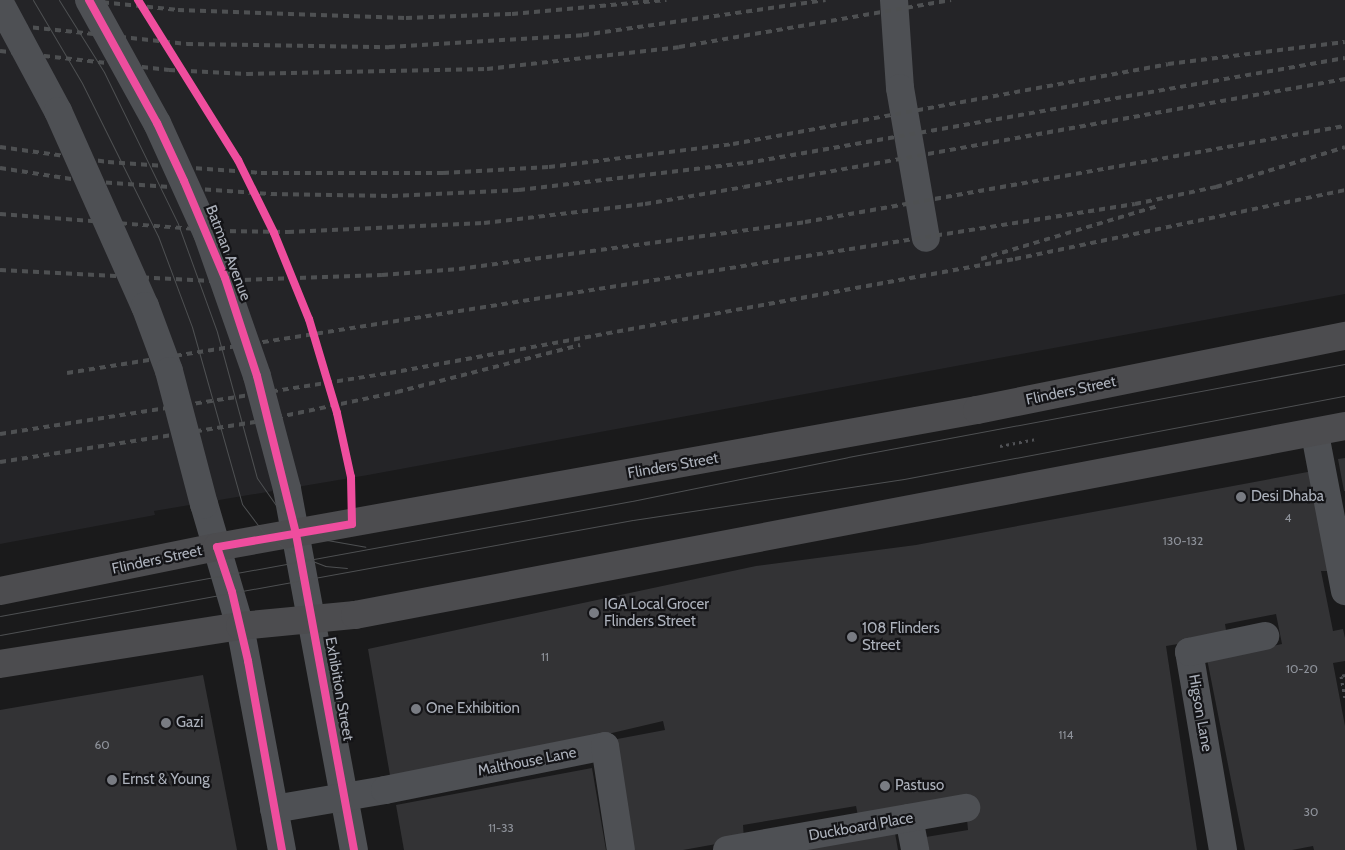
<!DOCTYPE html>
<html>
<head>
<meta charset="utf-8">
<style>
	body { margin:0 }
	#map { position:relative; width:1345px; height:850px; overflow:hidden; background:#1a1a1b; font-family:Cabin,sans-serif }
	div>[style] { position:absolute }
	.built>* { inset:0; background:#242427 }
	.building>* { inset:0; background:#333335 }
	.path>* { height:3px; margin-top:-1.5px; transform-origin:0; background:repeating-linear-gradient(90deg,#505155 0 2.5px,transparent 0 6.5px) }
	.minor>* { height:28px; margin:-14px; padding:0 14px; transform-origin:14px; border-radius:14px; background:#4e5054 }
	.major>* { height:28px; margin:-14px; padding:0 14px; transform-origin:14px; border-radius:14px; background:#4c4c4f }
	.tram>* { height:1px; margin:-0.5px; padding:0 0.5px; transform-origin:0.5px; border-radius:0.5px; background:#4e5052 }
	.rail>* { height:4px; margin-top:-2px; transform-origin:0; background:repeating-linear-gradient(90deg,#4e5052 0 6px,transparent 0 11px) }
	.minor-bridge>* { height:28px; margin:-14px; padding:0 14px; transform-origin:14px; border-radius:14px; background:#4e5054 }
	.cycleway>* { height:8px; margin:-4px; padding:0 4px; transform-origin:4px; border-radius:4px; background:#ef4d9e }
	.dots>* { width:14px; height:14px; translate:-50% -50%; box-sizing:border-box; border:2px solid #141417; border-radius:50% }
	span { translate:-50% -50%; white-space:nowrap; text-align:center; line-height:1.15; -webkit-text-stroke:4.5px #141417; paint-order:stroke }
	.number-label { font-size:12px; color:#8e929a }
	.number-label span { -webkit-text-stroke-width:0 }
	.street-label { font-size:15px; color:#acb1bb }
	.poi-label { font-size:15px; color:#acb1bb }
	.left { translate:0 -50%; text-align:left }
</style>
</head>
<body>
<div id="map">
	<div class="built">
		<i style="clip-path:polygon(0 0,1345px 0,1345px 294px,368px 475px,154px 511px,155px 515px,0 544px)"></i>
	</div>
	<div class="building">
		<i style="clip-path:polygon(1345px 458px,1345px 491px,1344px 491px,1338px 459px)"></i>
		<i style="clip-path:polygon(1313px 471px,1336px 571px,1321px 571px,1333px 631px,1343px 629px,1345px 638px,1345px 661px,1333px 663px,1345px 726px,1345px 850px,1314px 850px,1313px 846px,1292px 850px,1245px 850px,1207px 659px,1282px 644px,1276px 614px,1225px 624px,1227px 636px,1166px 646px,1197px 850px,928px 850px,926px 837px,968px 830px,966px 808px,858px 816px,856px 806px,743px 825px,744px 839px,683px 850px,629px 850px,612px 740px,665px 730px,663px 721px,464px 768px,391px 781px,368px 649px,756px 566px,916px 545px)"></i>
		<i style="clip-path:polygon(203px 675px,237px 850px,0 850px,0 710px)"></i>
		<i style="clip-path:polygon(592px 768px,606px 850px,404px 850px,396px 805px)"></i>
		<i style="clip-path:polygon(895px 833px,898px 850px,803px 850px)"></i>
	</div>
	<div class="path">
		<i style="left:1000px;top:446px;width:36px;rotate:-11deg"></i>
		<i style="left:1345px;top:675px;width:4px;rotate:166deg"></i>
		<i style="left:1341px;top:676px;width:22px;rotate:80deg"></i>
	</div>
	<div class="minor">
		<i style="left:894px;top:0;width:88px;rotate:86.1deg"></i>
		<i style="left:900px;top:88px;width:152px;rotate:80.2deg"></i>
		<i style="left:1315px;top:434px;width:160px;rotate:79.2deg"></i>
		<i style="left:287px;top:489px;width:367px;rotate:79.5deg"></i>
		<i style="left:204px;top:504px;width:127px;rotate:73.6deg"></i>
		<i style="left:240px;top:626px;width:228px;rotate:79.4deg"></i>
		<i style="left:274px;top:809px;width:113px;rotate:-9.7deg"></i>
		<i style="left:385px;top:790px;width:224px;rotate:-11.3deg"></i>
		<i style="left:605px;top:746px;width:105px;rotate:81.3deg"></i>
		<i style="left:909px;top:818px;width:33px;rotate:79deg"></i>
		<i style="left:727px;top:850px;width:243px;rotate:-10deg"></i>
		<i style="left:1223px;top:850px;width:201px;rotate:-99.7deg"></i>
		<i style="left:1189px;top:652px;width:78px;rotate:-11.9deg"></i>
	</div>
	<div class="major">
		<i style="left:0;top:591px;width:221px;rotate:-11.5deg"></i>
		<i style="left:217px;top:547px;width:772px;rotate:-10.22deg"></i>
		<i style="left:977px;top:410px;width:375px;rotate:-11.4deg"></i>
		<i style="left:0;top:664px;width:243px;rotate:-9deg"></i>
		<i style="left:240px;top:626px;width:116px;rotate:-5.5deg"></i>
		<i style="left:355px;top:615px;width:1008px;rotate:-10.81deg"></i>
	</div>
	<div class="tram">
		<i style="left:33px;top:0;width:96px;rotate:59.4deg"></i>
		<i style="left:82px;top:83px;width:171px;rotate:63.6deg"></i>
		<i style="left:158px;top:236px;width:97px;rotate:69.5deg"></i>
		<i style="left:192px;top:327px;width:184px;rotate:74.2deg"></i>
		<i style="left:242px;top:504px;width:36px;rotate:53deg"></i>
		<i style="left:264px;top:533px;width:31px;rotate:37deg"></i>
		<i style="left:289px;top:552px;width:39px;rotate:21deg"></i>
		<i style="left:325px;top:566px;width:22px;rotate:5deg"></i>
		<i style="left:59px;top:0;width:85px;rotate:58deg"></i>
		<i style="left:104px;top:72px;width:169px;rotate:64deg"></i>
		<i style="left:178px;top:224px;width:115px;rotate:70.1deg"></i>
		<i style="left:217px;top:332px;width:151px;rotate:74.7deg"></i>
		<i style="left:257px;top:478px;width:35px;rotate:55deg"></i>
		<i style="left:277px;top:507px;width:30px;rotate:40deg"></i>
		<i style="left:300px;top:526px;width:30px;rotate:27deg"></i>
		<i style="left:327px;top:540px;width:39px;rotate:10deg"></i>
		<i style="left:0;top:616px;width:642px;rotate:-10.31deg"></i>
		<i style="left:632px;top:501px;width:220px;rotate:-11.5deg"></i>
		<i style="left:848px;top:457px;width:506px;rotate:-10.6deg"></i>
		<i style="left:0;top:635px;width:643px;rotate:-10.3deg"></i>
		<i style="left:633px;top:520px;width:274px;rotate:-8.6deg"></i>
		<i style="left:904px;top:479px;width:449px;rotate:-10.7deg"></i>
	</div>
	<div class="rail">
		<i style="left:81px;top:0;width:98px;rotate:5.9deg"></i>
		<i style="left:178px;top:10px;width:228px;rotate:2deg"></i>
		<i style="left:406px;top:18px;width:106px;rotate:-2.2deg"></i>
		<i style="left:512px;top:14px;width:155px;rotate:-5.2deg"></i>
		<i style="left:0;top:24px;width:188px;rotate:6.1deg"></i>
		<i style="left:187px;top:44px;width:202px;rotate:0.9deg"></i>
		<i style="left:389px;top:47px;width:194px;rotate:-3.5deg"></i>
		<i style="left:583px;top:35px;width:245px;rotate:-8.2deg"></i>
		<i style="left:0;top:51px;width:170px;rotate:6.4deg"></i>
		<i style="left:169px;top:70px;width:78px;rotate:2.9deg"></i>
		<i style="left:247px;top:74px;width:240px;rotate:-1.2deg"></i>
		<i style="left:487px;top:69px;width:193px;rotate:-6.5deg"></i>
		<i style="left:679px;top:47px;width:276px;rotate:-9.8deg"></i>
		<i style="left:0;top:147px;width:109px;rotate:7.9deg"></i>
		<i style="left:108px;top:162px;width:153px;rotate:4.1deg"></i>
		<i style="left:261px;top:173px;width:182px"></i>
		<i style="left:443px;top:173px;width:106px;rotate:-3.2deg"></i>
		<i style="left:549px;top:167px;width:185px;rotate:-7.1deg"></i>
		<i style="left:733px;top:144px;width:442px;rotate:-10.4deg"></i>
		<i style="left:1168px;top:64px;width:178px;rotate:-7.1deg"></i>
		<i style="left:0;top:168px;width:85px;rotate:8.8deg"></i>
		<i style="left:84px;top:181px;width:187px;rotate:4deg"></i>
		<i style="left:271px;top:194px;width:121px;rotate:0.9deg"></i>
		<i style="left:392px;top:196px;width:127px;rotate:-2.7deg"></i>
		<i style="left:519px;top:190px;width:230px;rotate:-6.8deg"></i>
		<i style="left:747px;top:163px;width:607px;rotate:-9.96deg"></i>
		<i style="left:0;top:214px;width:220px;rotate:4.4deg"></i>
		<i style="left:219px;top:231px;width:69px;rotate:0.8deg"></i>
		<i style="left:288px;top:232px;width:196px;rotate:-2.6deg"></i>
		<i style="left:484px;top:223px;width:162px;rotate:-6.7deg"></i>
		<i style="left:645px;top:204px;width:100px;rotate:-9.7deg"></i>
		<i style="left:744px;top:187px;width:611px;rotate:-10.19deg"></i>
		<i style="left:981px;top:259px;width:185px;rotate:-16.7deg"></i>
		<i style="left:0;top:270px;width:212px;rotate:3deg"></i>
		<i style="left:212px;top:281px;width:170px;rotate:-2deg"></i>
		<i style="left:382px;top:275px;width:77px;rotate:-4.5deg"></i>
		<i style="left:459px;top:269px;width:349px;rotate:-7.7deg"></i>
		<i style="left:805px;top:222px;width:548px;rotate:-10.08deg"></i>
		<i style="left:67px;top:373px;width:1081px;rotate:-8.99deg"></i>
		<i style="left:1135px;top:204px;width:83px;rotate:-11.9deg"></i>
		<i style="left:1216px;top:187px;width:135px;rotate:-17.2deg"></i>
		<i style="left:0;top:434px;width:395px;rotate:-8.9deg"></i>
		<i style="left:390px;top:373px;width:635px;rotate:-10.34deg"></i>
		<i style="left:1015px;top:259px;width:337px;rotate:-11.8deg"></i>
		<i style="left:0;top:462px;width:258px;rotate:-8.9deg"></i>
		<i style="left:255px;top:422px;width:145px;rotate:-11.9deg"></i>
		<i style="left:397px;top:392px;width:189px;rotate:-14.4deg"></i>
	</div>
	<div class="minor-bridge">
		<i style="left:89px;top:0;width:141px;rotate:61.1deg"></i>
		<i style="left:157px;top:123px;width:121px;rotate:65.6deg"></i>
		<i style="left:207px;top:233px;width:151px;rotate:70.7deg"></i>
		<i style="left:257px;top:376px;width:117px;rotate:75.1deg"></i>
		<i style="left:0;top:3px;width:123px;rotate:61.8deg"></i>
		<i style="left:58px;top:111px;width:214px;rotate:66deg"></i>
		<i style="left:145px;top:306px;width:69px;rotate:69.7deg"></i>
		<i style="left:169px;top:371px;width:138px;rotate:75.3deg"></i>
	</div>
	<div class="cycleway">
		<i style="left:89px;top:0;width:141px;rotate:61.1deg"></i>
		<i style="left:157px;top:123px;width:64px;rotate:65deg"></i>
		<i style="left:184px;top:181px;width:105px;rotate:67.1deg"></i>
		<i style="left:225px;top:278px;width:103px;rotate:71.9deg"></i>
		<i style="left:257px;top:376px;width:163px;rotate:76.1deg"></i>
		<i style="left:296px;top:534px;width:321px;rotate:79.6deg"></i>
		<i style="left:138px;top:0;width:189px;rotate:58deg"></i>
		<i style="left:238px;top:160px;width:81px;rotate:63.7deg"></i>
		<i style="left:274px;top:233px;width:93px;rotate:67.9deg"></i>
		<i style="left:309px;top:319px;width:98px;rotate:73.4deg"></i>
		<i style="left:337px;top:413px;width:66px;rotate:77.7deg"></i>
		<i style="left:351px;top:477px;width:47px;rotate:88.8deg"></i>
		<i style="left:352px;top:524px;width:137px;rotate:170.3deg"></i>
		<i style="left:217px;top:547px;width:47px;rotate:71.6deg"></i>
		<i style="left:232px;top:592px;width:71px;rotate:76.9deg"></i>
		<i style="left:248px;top:661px;width:192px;rotate:79.8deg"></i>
	</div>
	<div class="dots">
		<i style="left:1241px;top:497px;background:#797c83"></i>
		<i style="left:594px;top:613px;background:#797c83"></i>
		<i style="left:852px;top:637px;background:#797c83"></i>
		<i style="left:416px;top:709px;background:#797c83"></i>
		<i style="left:166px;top:723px;background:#797c83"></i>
		<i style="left:112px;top:780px;background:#797c83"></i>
		<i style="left:885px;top:786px;background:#797c83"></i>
	</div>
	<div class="number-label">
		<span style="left:1288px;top:518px">4</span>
		<span style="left:1183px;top:541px">130-132</span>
		<span style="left:545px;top:657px">11</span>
		<span style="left:1302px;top:669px">10-20</span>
		<span style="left:1066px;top:735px">114</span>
		<span style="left:102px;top:745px">60</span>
		<span style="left:1311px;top:812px">30</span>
		<span style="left:501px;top:828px">11-33</span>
	</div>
	<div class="street-label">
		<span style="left:228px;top:253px;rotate:69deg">Batman Avenue</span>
		<span style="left:1071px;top:391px;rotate:-12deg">Flinders Street</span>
		<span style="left:673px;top:466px;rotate:-10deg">Flinders Street</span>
		<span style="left:157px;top:560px;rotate:-12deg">Flinders Street</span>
		<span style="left:339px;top:689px;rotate:80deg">Exhibition Street</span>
		<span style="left:1200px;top:713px;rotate:80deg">Higson Lane</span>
		<span style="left:527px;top:762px;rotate:-11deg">Malthouse Lane</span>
		<span style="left:861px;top:827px;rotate:-10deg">Duckboard Place</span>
	</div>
	<div class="poi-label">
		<span class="left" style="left:1251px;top:497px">Desi Dhaba</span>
		<span class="left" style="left:604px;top:613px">IGA Local Grocer<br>Flinders Street</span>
		<span class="left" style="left:862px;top:637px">108 Flinders<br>Street</span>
		<span class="left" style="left:426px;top:709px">One Exhibition</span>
		<span class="left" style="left:176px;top:723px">Gazi</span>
		<span class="left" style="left:122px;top:780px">Ernst &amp; Young</span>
		<span class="left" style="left:895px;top:786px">Pastuso</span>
	</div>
</div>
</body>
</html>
